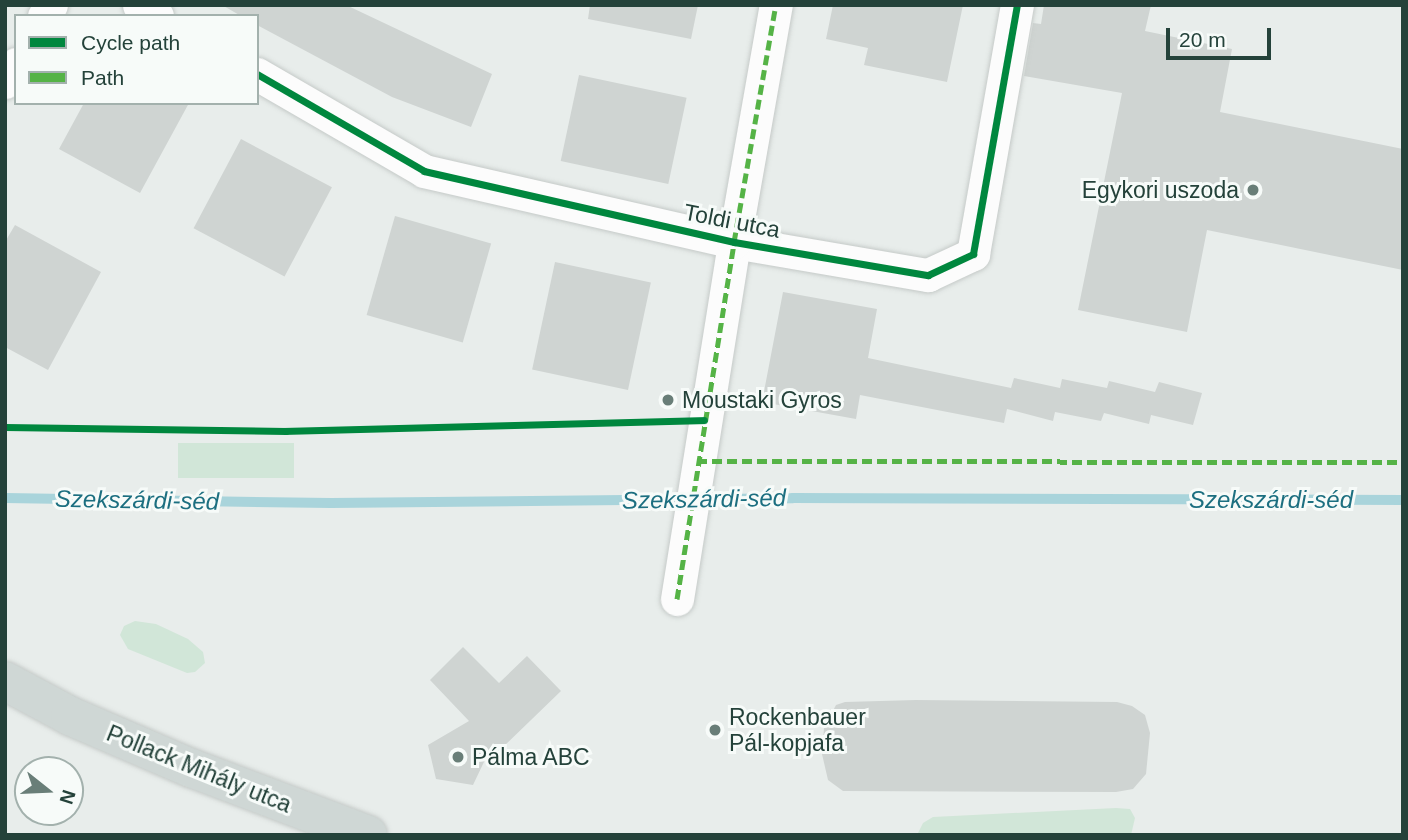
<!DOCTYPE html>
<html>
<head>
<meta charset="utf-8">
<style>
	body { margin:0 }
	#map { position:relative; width:1408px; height:840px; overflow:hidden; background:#e8edeb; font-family:Helvetica,sans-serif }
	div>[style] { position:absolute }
	.green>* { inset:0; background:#d1e6d8; transform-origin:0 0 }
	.stream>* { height:10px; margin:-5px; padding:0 5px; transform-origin:5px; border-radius:5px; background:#a9d4db }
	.building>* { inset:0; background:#cfd4d2; transform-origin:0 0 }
	.roads { filter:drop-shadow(0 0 2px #c5cac8) drop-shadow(0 0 2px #c5cac8) }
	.street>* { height:33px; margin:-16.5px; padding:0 16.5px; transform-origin:16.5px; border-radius:16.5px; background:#fcfcfc }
	.primary>* { height:38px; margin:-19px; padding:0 19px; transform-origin:19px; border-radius:19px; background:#cfd7d5 }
	.quiet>* { height:5px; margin-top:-2.5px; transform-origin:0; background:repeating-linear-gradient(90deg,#55b346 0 10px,transparent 0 15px) }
	.cycleway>* { height:7px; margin:-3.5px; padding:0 3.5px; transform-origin:3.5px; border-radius:3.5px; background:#00873e }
	.dots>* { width:19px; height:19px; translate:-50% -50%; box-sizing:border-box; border:4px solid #f7fbf9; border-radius:50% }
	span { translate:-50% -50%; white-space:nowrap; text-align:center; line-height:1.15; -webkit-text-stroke:6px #f7fbf9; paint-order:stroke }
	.poi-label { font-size:23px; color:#24423a }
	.right { translate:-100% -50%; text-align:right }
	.left { translate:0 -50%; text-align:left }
	.street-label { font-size:23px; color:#24423a }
	.water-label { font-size:24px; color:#1c6f80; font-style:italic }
	.frame { position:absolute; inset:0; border:7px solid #24423a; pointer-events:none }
	.legend { position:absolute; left:14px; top:14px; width:245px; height:91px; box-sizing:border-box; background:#f7fbf9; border:2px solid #a3b1ad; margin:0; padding:9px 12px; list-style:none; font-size:21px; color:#24423a }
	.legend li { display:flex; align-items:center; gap:14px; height:35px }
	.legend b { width:35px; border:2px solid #a3b1ad }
	.north { position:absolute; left:14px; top:756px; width:70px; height:70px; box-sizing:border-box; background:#f7fbf9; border:2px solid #a3b1ad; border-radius:50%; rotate:108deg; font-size:19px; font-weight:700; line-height:28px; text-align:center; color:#24423a }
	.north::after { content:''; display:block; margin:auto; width:24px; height:32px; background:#697e78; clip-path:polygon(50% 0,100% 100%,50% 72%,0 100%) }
	.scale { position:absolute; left:1166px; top:28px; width:105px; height:32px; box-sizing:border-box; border:4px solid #24423a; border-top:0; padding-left:9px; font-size:21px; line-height:24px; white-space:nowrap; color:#24423a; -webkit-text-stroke:5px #f7fbf9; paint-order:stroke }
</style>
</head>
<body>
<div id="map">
	<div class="green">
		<i style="left:294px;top:443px;width:35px;height:116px;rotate:90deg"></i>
		<i style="clip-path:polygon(135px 621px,156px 624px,188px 639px,203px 652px,205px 663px,195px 672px,187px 673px,128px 649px,120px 635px,124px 626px)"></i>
		<i style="clip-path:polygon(1116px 808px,1130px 809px,1135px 818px,1131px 835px,917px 835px,923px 823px,933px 817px)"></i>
	</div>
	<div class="stream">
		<i style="left:5px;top:498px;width:326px;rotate:0.9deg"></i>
		<i style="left:331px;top:503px;width:462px;rotate:-0.6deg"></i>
		<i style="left:793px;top:498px;width:610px;rotate:0.19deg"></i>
	</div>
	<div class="building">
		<i style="clip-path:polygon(222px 5px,346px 5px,492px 74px,471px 127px,392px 97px,257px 25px,257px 16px,241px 16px)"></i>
		<i style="clip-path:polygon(590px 5px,698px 5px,691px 39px,588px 19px)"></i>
		<i style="clip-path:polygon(833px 5px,963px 5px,947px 82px,864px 65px,868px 48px,826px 39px)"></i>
		<i style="clip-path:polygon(1044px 5px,1151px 5px,1145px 31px,1232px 49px,1220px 112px,1403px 149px,1403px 270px,1207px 230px,1187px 332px,1078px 310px,1122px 93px,1024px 76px,1033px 23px,1041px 24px)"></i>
		<i style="left:579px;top:75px;width:110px;height:88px;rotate:12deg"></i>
		<i style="clip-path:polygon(84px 103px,189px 103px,140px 193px,59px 149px)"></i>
		<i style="left:241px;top:139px;width:103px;height:101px;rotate:28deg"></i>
		<i style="left:395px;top:216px;width:100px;height:103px;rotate:16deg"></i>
		<i style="clip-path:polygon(15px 225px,101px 272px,48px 370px,5px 347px,5px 242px)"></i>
		<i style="left:555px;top:262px;width:98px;height:110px;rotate:12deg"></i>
		<i style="clip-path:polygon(783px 292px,877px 309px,868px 358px,1011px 388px,1014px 378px,1060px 388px,1062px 379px,1107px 388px,1109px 381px,1155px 392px,1159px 382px,1202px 393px,1193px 425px,1151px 415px,1149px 424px,1104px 413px,1101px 421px,1055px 412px,1053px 421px,1007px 409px,1004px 423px,860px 395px,856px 419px,762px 402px)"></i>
		<i style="clip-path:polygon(463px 647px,499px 683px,527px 656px,561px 691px,500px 750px,493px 743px,473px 785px,436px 779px,428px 745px,469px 721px,430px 680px)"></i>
		<i style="clip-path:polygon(916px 700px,1117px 702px,1132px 706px,1145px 715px,1150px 733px,1146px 774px,1133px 789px,1116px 792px,843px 791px,828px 780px,822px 754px,824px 728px,836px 705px,845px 702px)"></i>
	</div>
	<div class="roads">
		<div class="street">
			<i style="left:139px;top:5px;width:21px;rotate:31deg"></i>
			<i style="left:44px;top:16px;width:13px;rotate:-58deg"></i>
			<i style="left:257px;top:74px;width:193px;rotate:30.1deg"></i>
			<i style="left:424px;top:171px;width:318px;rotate:12.9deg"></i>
			<i style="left:734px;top:242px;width:197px;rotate:9.7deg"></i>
			<i style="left:928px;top:275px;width:50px;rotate:-25deg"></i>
			<i style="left:973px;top:254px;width:253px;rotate:-80deg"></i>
			<i style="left:5px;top:82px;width:21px;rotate:-59deg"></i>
			<i style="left:677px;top:599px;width:362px;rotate:-80.9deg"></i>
			<i style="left:734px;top:242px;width:241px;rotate:-80deg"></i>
		</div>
		<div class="primary">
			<i style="left:5px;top:681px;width:74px;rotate:28.3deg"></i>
			<i style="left:70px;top:716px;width:132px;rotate:23.3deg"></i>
			<i style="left:191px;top:768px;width:189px;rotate:20.7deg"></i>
		</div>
	</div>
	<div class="quiet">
		<i style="left:697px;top:461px;width:706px;rotate:0.08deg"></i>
		<i style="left:677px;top:599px;width:362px;rotate:-80.9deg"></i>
		<i style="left:734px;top:242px;width:241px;rotate:-80deg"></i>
	</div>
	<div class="cycleway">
		<i style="left:257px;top:74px;width:193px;rotate:30.1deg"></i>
		<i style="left:424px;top:171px;width:318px;rotate:12.9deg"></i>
		<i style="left:734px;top:242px;width:197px;rotate:9.7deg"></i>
		<i style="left:928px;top:275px;width:50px;rotate:-25deg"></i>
		<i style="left:973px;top:254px;width:253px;rotate:-80deg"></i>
		<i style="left:5px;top:427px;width:281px;rotate:0.8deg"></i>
		<i style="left:286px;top:431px;width:418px;rotate:-1.5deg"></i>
	</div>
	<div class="dots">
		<i style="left:1253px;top:190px;background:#697e78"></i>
		<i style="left:668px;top:400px;background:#697e78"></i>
		<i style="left:715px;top:730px;background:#697e78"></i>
		<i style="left:458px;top:757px;background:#697e78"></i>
	</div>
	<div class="poi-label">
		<span class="right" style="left:1239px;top:190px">Egykori uszoda</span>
		<span class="left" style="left:682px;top:400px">Moustaki Gyros</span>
		<span class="left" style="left:729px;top:730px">Rockenbauer<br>Pál-kopjafa</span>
		<span class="left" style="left:472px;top:757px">Pálma ABC</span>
	</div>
	<div class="street-label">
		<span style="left:732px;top:221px;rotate:11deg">Toldi utca</span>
		<span style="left:199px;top:769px;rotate:22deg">Pollack Mihály utca</span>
	</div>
	<div class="water-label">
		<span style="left:704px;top:499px;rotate:-1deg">Szekszárdi-séd</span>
		<span style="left:137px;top:500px;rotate:1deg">Szekszárdi-séd</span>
		<span style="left:1271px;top:500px">Szekszárdi-séd</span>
	</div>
	<div class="frame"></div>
	<ul class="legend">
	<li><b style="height:9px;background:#00873e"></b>Cycle path</li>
	<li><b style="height:9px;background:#55b346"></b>Path</li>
	</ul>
	<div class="north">N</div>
	<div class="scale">20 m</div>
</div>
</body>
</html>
